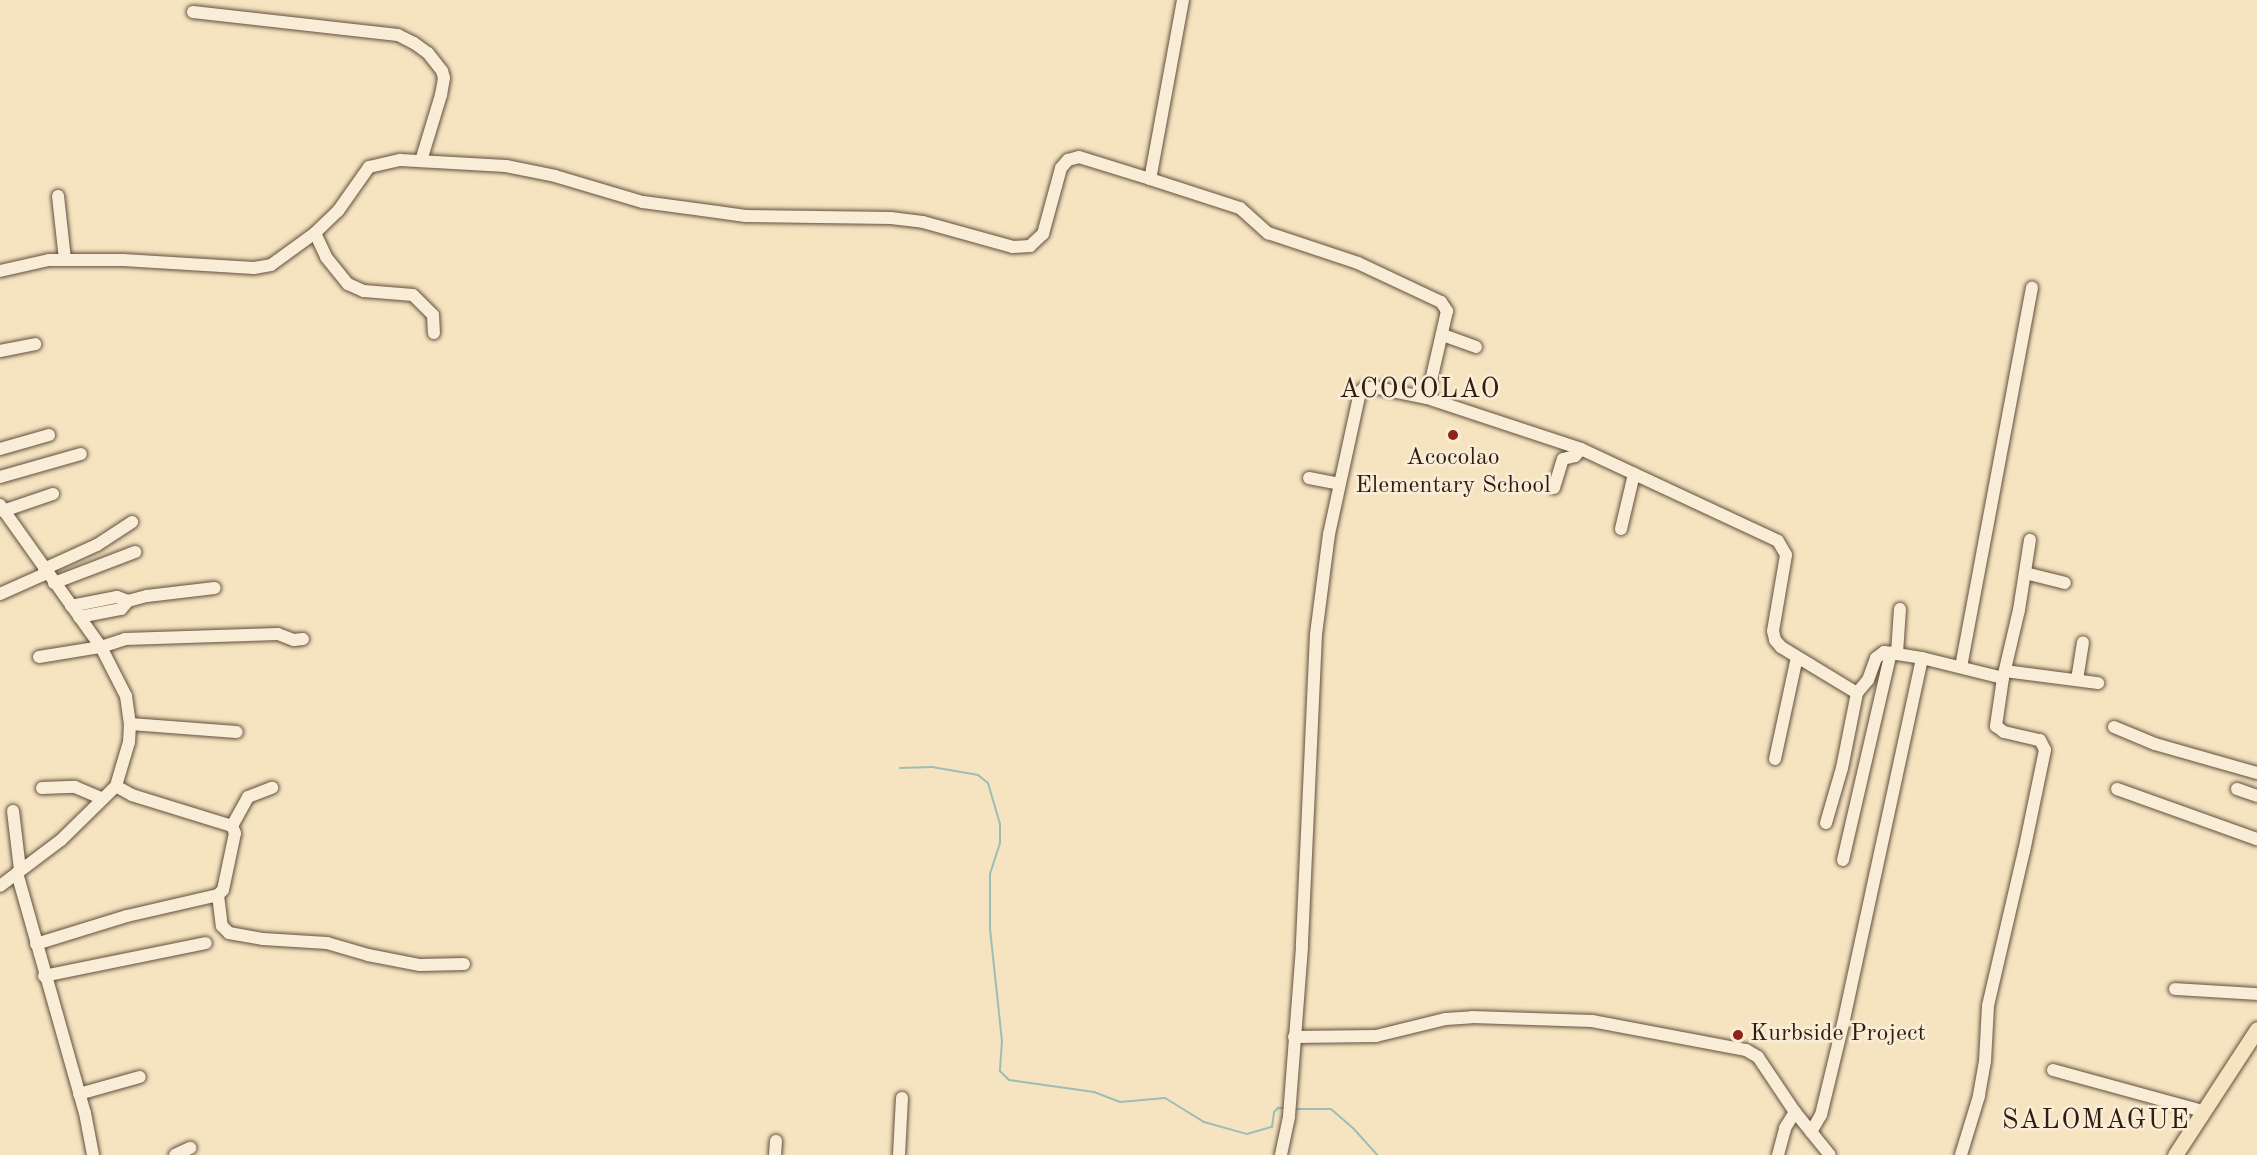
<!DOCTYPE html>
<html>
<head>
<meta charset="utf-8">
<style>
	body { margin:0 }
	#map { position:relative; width:2257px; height:1155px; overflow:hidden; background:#f6e4c1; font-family:"Old Standard TT",serif }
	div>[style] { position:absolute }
	.stream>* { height:2px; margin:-1px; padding:0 1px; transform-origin:1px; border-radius:1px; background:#9dbeb5 }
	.roads { filter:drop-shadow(0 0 2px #614f3d) drop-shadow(0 0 2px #614f3d) }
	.minor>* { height:12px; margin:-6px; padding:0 6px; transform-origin:6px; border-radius:6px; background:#f9edd7 }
	.major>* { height:15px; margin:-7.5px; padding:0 7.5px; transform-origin:7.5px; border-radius:7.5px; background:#f6e4c1 }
	.dots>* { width:16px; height:16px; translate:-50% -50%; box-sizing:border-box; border:3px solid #f9edd7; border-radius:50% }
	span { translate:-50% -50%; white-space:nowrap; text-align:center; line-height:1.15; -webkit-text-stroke:5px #f9edd7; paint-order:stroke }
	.poi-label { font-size:24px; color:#2f1d11 }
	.left { translate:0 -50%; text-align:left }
	.quarter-label { font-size:27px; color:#2f1d11; letter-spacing:1.5px }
</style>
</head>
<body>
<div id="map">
	<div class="stream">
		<i style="left:900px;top:768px;width:32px;rotate:-2deg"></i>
		<i style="left:932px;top:767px;width:47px;rotate:9.9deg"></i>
		<i style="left:978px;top:775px;width:13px;rotate:39deg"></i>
		<i style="left:988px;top:783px;width:43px;rotate:73.7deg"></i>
		<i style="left:1000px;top:824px;width:19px;rotate:90deg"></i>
		<i style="left:1000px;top:843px;width:33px;rotate:108deg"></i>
		<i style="left:990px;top:874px;width:55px;rotate:90deg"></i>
		<i style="left:990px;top:929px;width:113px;rotate:83.9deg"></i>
		<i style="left:1002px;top:1041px;width:30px;rotate:94deg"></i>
		<i style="left:1000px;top:1071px;width:13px;rotate:45deg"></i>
		<i style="left:1009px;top:1080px;width:86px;rotate:8deg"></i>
		<i style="left:1094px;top:1092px;width:28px;rotate:21deg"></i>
		<i style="left:1120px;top:1102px;width:45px;rotate:-5.1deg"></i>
		<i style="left:1165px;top:1098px;width:46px;rotate:31.6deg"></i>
		<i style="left:1204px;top:1122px;width:45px;rotate:15.6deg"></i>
		<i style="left:1247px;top:1134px;width:26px;rotate:-16deg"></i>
		<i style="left:1272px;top:1127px;width:15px;rotate:-82deg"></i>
		<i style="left:1274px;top:1112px;width:6px;rotate:-45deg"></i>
		<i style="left:1278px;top:1108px;width:9px"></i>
		<i style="left:1295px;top:1109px;width:36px"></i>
		<i style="left:1331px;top:1109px;width:29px;rotate:41deg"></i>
		<i style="left:1353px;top:1128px;width:36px;rotate:48deg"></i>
	</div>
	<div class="roads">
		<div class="minor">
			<i style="left:1183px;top:0;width:182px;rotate:100.4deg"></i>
			<i style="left:1150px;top:179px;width:95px;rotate:17.9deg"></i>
			<i style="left:1240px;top:208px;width:38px;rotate:42deg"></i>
			<i style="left:1268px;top:233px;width:95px;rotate:18.4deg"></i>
			<i style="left:1358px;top:263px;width:92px;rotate:25.2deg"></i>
			<i style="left:1441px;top:302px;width:11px;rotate:56deg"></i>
			<i style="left:1447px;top:311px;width:89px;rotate:102.9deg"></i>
			<i style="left:1427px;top:398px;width:50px;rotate:-168.5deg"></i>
			<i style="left:1378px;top:388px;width:14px;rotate:180deg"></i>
			<i style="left:1364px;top:388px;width:6px;rotate:135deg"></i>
			<i style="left:1360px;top:392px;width:145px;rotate:102.3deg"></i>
			<i style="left:1329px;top:534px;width:101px;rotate:97.4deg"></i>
			<i style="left:1316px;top:634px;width:313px;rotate:92.6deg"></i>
			<i style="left:1302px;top:947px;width:170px;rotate:94.4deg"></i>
			<i style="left:1289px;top:1117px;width:39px;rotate:102deg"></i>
			<i style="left:193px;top:12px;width:206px;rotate:6.4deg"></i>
			<i style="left:398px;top:35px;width:18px;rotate:27deg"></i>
			<i style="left:414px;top:43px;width:17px;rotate:36deg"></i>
			<i style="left:428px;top:53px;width:23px;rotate:52deg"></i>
			<i style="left:442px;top:71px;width:7px;rotate:74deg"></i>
			<i style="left:444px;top:78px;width:17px;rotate:100deg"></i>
			<i style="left:441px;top:95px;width:69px;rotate:106.9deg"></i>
			<i style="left:58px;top:196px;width:63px;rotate:83.7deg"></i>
			<i style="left:315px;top:233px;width:26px;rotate:65deg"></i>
			<i style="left:326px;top:257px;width:35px;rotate:51deg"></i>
			<i style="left:348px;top:284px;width:17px;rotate:24deg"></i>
			<i style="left:364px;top:291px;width:49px;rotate:4.7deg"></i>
			<i style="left:413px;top:295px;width:28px;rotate:45deg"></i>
			<i style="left:433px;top:315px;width:18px;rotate:87deg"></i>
			<i style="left:0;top:271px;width:50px;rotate:-12.7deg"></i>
			<i style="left:49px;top:260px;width:74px"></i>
			<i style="left:123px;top:260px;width:131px;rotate:3.5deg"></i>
			<i style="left:254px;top:268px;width:17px;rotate:-10deg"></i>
			<i style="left:271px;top:265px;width:54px;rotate:-36deg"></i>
			<i style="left:315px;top:233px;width:32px;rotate:-44deg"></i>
			<i style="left:338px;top:211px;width:54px;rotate:-54.8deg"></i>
			<i style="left:369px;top:167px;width:32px;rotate:-13deg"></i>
			<i style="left:400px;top:160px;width:106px;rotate:3.2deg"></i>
			<i style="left:506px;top:166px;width:50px;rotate:11.5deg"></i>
			<i style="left:555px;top:176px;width:92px;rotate:16.5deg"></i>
			<i style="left:643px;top:202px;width:75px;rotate:7.7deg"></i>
			<i style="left:717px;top:212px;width:29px;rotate:8deg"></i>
			<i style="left:746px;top:216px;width:145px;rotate:0.8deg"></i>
			<i style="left:891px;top:218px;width:32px;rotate:7deg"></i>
			<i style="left:923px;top:222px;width:93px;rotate:15.5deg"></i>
			<i style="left:1013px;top:247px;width:17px;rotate:-3deg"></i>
			<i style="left:1030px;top:246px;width:18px;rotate:-43deg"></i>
			<i style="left:1043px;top:234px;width:68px;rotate:-74.7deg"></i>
			<i style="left:1061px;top:168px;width:11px;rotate:-49deg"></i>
			<i style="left:1068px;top:160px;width:11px;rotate:-15deg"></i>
			<i style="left:1079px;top:157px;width:74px;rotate:17.2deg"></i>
			<i style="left:1443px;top:335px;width:35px;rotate:20deg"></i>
			<i style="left:0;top:351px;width:36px;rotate:-11deg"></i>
			<i style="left:1427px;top:398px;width:162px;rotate:18.3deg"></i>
			<i style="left:1581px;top:449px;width:217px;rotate:25deg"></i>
			<i style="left:1778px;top:541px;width:16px;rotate:60deg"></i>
			<i style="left:1786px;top:555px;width:77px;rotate:99.7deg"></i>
			<i style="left:1773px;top:631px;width:9px;rotate:77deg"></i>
			<i style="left:1775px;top:640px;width:9px;rotate:49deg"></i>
			<i style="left:1781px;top:647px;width:89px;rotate:31.2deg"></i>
			<i style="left:1857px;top:693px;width:17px;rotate:-50deg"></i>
			<i style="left:1868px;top:680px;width:23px;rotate:-70deg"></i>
			<i style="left:1876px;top:658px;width:10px;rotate:-37deg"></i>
			<i style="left:1884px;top:652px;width:38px;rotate:9deg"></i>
			<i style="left:1922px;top:658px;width:83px;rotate:13.9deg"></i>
			<i style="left:2003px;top:678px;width:49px;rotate:98.3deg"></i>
			<i style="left:1996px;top:726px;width:10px;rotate:37deg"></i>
			<i style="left:2004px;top:732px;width:37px;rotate:13deg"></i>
			<i style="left:2040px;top:740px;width:11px;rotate:63deg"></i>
			<i style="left:2045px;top:750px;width:103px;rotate:101.7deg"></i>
			<i style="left:2024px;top:851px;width:159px;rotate:103.1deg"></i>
			<i style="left:1988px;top:1006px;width:55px;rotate:93.1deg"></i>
			<i style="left:1985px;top:1061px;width:36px;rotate:100deg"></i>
			<i style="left:1979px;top:1096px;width:62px;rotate:107deg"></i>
			<i style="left:0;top:449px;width:51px;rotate:-15.9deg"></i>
			<i style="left:0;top:477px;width:84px;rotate:-15.9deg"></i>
			<i style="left:1309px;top:478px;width:31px;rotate:11deg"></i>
			<i style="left:1554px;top:488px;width:30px;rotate:-73deg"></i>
			<i style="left:1563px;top:459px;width:12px;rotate:-14deg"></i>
			<i style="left:1575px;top:456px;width:9px;rotate:-49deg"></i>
			<i style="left:0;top:505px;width:174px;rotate:54.6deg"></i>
			<i style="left:101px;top:647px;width:55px;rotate:63deg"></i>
			<i style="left:126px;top:696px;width:28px;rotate:82deg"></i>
			<i style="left:130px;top:724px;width:18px;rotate:93deg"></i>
			<i style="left:129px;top:742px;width:46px;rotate:106.5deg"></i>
			<i style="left:116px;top:786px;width:77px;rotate:135.5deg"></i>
			<i style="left:61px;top:840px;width:76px;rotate:143deg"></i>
			<i style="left:3px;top:511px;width:53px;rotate:-18.8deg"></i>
			<i style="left:1621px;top:529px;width:57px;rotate:-76.7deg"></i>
			<i style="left:44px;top:569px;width:58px;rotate:-24.4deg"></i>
			<i style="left:97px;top:545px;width:42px;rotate:-33.3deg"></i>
			<i style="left:2025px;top:573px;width:41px;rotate:14deg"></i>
			<i style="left:54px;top:583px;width:87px;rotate:-20.9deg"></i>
			<i style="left:0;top:594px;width:51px;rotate:-24.1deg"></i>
			<i style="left:71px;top:606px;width:47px;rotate:-11.1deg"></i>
			<i style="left:117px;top:597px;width:12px;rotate:20deg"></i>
			<i style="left:79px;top:617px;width:43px;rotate:-10.8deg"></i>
			<i style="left:121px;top:609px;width:11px;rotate:-49deg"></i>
			<i style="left:128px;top:601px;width:20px;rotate:-15deg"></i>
			<i style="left:147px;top:596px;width:68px;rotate:-6.7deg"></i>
			<i style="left:1897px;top:653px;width:44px;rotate:-86.1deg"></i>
			<i style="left:39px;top:657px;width:63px;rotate:-9.2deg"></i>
			<i style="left:101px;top:647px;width:25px;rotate:-18deg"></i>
			<i style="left:125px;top:639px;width:153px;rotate:-1.9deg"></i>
			<i style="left:278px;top:634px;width:17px;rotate:21deg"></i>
			<i style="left:294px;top:640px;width:9px;rotate:-6deg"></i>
			<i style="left:1961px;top:667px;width:386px;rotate:-79.4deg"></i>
			<i style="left:2005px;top:671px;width:94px;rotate:7.4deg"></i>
			<i style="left:2003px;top:678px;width:70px;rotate:-76.8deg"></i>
			<i style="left:2019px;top:610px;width:71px;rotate:-81.1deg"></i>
			<i style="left:2077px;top:680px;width:38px;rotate:-81deg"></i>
			<i style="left:130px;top:724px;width:107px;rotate:4.3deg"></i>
			<i style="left:2114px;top:727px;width:44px;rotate:22.5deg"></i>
			<i style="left:2155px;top:744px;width:106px;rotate:15.9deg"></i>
			<i style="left:1775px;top:759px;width:104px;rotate:-77.8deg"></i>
			<i style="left:42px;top:788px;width:33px;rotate:-2deg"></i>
			<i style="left:75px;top:787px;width:30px;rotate:23deg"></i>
			<i style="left:2117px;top:789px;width:149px;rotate:19.7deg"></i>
			<i style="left:2237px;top:789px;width:21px;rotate:19deg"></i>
			<i style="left:13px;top:811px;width:59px;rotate:83.2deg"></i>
			<i style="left:1826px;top:823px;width:57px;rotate:-73.8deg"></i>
			<i style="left:1842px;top:768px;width:76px;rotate:-78.7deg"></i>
			<i style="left:232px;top:826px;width:33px;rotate:-61deg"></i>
			<i style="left:248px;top:797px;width:26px;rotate:-21deg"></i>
			<i style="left:1843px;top:860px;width:213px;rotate:-77deg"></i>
			<i style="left:17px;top:873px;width:249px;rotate:74.2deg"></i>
			<i style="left:85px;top:1113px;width:43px;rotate:79.2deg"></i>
			<i style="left:218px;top:895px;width:31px;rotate:83deg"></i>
			<i style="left:222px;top:926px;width:10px;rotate:45deg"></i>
			<i style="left:229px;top:933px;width:35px;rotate:10deg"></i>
			<i style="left:263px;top:939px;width:64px;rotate:3.6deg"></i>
			<i style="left:327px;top:943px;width:43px;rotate:16.3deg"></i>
			<i style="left:368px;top:955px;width:53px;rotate:10.9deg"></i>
			<i style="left:420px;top:965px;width:44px;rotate:-1.3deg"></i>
			<i style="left:36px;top:944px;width:95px;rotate:-17.1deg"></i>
			<i style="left:127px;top:916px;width:93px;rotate:-13deg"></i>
			<i style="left:218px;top:895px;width:7px;rotate:-45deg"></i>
			<i style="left:223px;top:890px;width:58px;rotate:-78.1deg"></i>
			<i style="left:235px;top:833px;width:8px;rotate:-113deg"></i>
			<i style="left:232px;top:826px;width:105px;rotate:-162.8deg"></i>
			<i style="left:132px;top:795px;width:18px;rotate:-151deg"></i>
			<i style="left:44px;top:976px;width:165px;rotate:-11.5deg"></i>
			<i style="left:2175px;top:989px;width:82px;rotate:3.5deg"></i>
			<i style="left:1294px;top:1037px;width:82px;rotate:-0.7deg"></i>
			<i style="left:1376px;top:1036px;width:72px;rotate:-13.7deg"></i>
			<i style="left:1446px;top:1019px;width:26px;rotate:-4deg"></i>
			<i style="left:1472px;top:1017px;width:120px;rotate:1.9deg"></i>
			<i style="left:1592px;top:1021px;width:157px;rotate:10.7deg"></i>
			<i style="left:1746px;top:1050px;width:14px;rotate:30deg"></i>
			<i style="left:1758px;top:1057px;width:66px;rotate:56.1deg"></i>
			<i style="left:1795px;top:1112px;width:55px;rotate:50.9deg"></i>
			<i style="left:2053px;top:1070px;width:156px;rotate:15.3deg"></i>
			<i style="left:79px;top:1094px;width:63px;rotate:-15.6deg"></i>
			<i style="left:1811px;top:1132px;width:20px;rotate:-60deg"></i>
			<i style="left:1821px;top:1115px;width:94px;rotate:-76.4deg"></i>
			<i style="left:1843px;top:1024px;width:374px;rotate:-77.8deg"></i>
			<i style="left:175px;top:1155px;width:17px;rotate:-25deg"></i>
			<i style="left:775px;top:1155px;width:14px;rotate:-86deg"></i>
			<i style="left:899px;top:1155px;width:57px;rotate:-87deg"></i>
			<i style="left:1778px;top:1155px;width:28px;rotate:-75deg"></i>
			<i style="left:1785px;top:1128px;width:19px;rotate:-58deg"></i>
		</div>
		<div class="major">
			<i style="left:2175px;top:1155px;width:150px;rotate:-56.9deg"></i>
		</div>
	</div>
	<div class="dots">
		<i style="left:1453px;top:435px;background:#8f2418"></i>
		<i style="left:1738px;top:1035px;background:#8f2418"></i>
	</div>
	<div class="poi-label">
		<span style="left:1453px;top:473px">Acocolao<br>Elementary School</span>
		<span class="left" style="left:1750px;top:1035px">Kurbside Project</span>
	</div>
	<div class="quarter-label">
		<span style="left:1420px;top:390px">ACOCOLAO</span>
		<span style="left:2096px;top:1121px">SALOMAGUE</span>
	</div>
</div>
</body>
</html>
